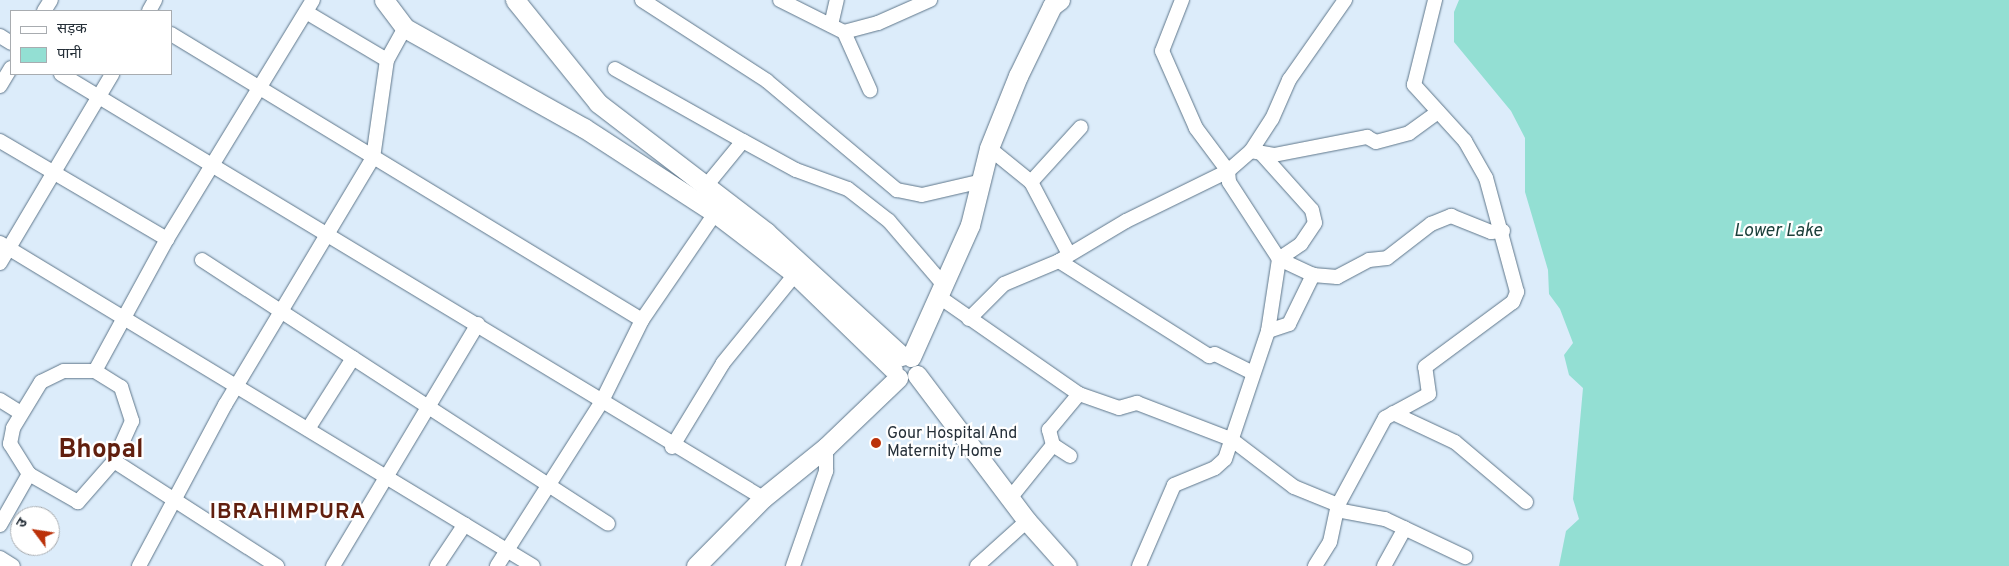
<!DOCTYPE html>
<html>
<head>
<meta charset="utf-8">
<style>
	body { margin:0 }
	#map { position:relative; width:2009px; height:566px; overflow:hidden; background:#dcecfa; font-family:Overpass,"Noto Sans Devanagari",sans-serif }
	div>[style] { position:absolute }
	.water>* { inset:0; background:#93dfd3 }
	.roads { filter:drop-shadow(0 0 1px #5e768a) drop-shadow(0 0 1px #5e768a) }
	.street>* { height:14px; margin:-7px; padding:0 7px; transform-origin:7px; border-radius:7px; background:#fff }
	.secondary>* { height:19px; margin:-9.5px; padding:0 9.5px; transform-origin:9.5px; border-radius:9.5px; background:#fff }
	.dots>* { width:14px; height:14px; translate:-50% -50%; box-sizing:border-box; border:2px solid #fff; border-radius:50% }
	span { translate:-50% -50%; white-space:nowrap; text-align:center; line-height:1.15; -webkit-text-stroke:4.5px #fff; paint-order:stroke }
	.poi-label { font-size:16px; color:#263039 }
	.left { translate:0 -50%; text-align:left }
	.water-label { font-size:18px; color:#1c403b; font-style:italic }
	.district-label { font-size:21px; color:#611f0e; font-weight:700; letter-spacing:1px }
	.town-label { font-size:26px; color:#611f0e; font-weight:700 }
	.legend { position:absolute; left:10px; top:10px; width:162px; height:65px; box-sizing:border-box; background:#fff; border:1px solid #a8acb0; margin:0; padding:6px 9px; list-style:none; font-size:15px; color:#263039 }
	.legend li { display:flex; align-items:center; gap:10px; height:25px }
	.legend b { width:25px; border:1px solid #a8acb0 }
	.north { position:absolute; left:10px; top:506px; width:50px; height:50px; box-sizing:border-box; background:#fff; border:1px solid #a8acb0; border-radius:50%; rotate:301deg; font-size:14px; font-weight:700; line-height:20px; text-align:center; color:#263039 }
	.north::after { content:''; display:block; margin:auto; width:18px; height:22px; background:#bb3109; clip-path:polygon(50% 0,100% 100%,50% 72%,0 100%) }
</style>
</head>
<body>
<div id="map">
	<div class="water">
		<i style="clip-path:polygon(1459px 0,2009px 0,2009px 566px,1559px 566px,1566px 531px,1579px 519px,1573px 499px,1583px 388px,1569px 375px,1564px 355px,1573px 343px,1560px 309px,1549px 294px,1548px 270px,1525px 192px,1525px 138px,1511px 111px,1454px 42px,1454px 12px)"></i>
	</div>
	<div class="roads">
		<div class="street">
			<i style="left:642px;top:0;width:149px;rotate:32.9deg"></i>
			<i style="left:767px;top:81px;width:170px;rotate:40deg"></i>
			<i style="left:897px;top:190px;width:25px;rotate:11deg"></i>
			<i style="left:922px;top:195px;width:62px;rotate:-13.1deg"></i>
			<i style="left:780px;top:0;width:72px;rotate:26.6deg"></i>
			<i style="left:844px;top:32px;width:35px;rotate:-15deg"></i>
			<i style="left:878px;top:23px;width:57px;rotate:-23.9deg"></i>
			<i style="left:44px;top:11px;width:13px;rotate:-58deg"></i>
			<i style="left:149px;top:11px;width:13px;rotate:-61deg"></i>
			<i style="left:306px;top:12px;width:94px;rotate:30.7deg"></i>
			<i style="left:831px;top:25px;width:26px;rotate:-77deg"></i>
			<i style="left:844px;top:32px;width:64px;rotate:65.9deg"></i>
			<i style="left:171px;top:34px;width:551px;rotate:31.27deg"></i>
			<i style="left:0;top:36px;width:13px;rotate:32deg"></i>
			<i style="left:615px;top:69px;width:147px;rotate:29.4deg"></i>
			<i style="left:61px;top:74px;width:820px;rotate:31.13deg"></i>
			<i style="left:0;top:86px;width:21px;rotate:-59deg"></i>
			<i style="left:0;top:141px;width:194px;rotate:30.4deg"></i>
			<i style="left:989px;top:148px;width:54px;rotate:39deg"></i>
			<i style="left:1031px;top:182px;width:81px;rotate:62.2deg"></i>
			<i style="left:1251px;top:151px;width:38px;rotate:-57deg"></i>
			<i style="left:1272px;top:119px;width:43px;rotate:-66.4deg"></i>
			<i style="left:1289px;top:80px;width:98px;rotate:-55deg"></i>
			<i style="left:1261px;top:153px;width:76px;rotate:48.2deg"></i>
			<i style="left:1312px;top:210px;width:13px;rotate:77deg"></i>
			<i style="left:1315px;top:223px;width:25px;rotate:124deg"></i>
			<i style="left:1301px;top:244px;width:27px;rotate:146deg"></i>
			<i style="left:1279px;top:259px;width:38px;rotate:25deg"></i>
			<i style="left:1313px;top:275px;width:24px;rotate:5deg"></i>
			<i style="left:1337px;top:277px;width:36px;rotate:-28deg"></i>
			<i style="left:1369px;top:260px;width:18px;rotate:-6deg"></i>
			<i style="left:1387px;top:258px;width:56px;rotate:-37.7deg"></i>
			<i style="left:1431px;top:224px;width:22px;rotate:-22deg"></i>
			<i style="left:1451px;top:216px;width:43px;rotate:21.8deg"></i>
			<i style="left:1491px;top:232px;width:12px;rotate:-5deg"></i>
			<i style="left:1031px;top:182px;width:74px;rotate:-47.7deg"></i>
			<i style="left:706px;top:186px;width:58px;rotate:-50.6deg"></i>
			<i style="left:743px;top:141px;width:60px;rotate:28.7deg"></i>
			<i style="left:796px;top:170px;width:55px;rotate:20.1deg"></i>
			<i style="left:848px;top:189px;width:52px;rotate:38deg"></i>
			<i style="left:889px;top:221px;width:83px;rotate:49.4deg"></i>
			<i style="left:0;top:243px;width:623px;rotate:31.22deg"></i>
			<i style="left:202px;top:260px;width:484px;rotate:33deg"></i>
			<i style="left:1059px;top:261px;width:178px;rotate:32.3deg"></i>
			<i style="left:1209px;top:356px;width:6px;rotate:-18deg"></i>
			<i style="left:1215px;top:354px;width:42px;rotate:26.6deg"></i>
			<i style="left:0;top:263px;width:220px;rotate:-59.3deg"></i>
			<i style="left:938px;top:296px;width:172px;rotate:34.8deg"></i>
			<i style="left:1079px;top:394px;width:42px;rotate:19.3deg"></i>
			<i style="left:1119px;top:408px;width:19px;rotate:-16deg"></i>
			<i style="left:1137px;top:403px;width:101px;rotate:21deg"></i>
			<i style="left:1231px;top:439px;width:79px;rotate:37.3deg"></i>
			<i style="left:1294px;top:487px;width:48px;rotate:22.2deg"></i>
			<i style="left:969px;top:319px;width:49px;rotate:-45deg"></i>
			<i style="left:1004px;top:284px;width:60px;rotate:-22.7deg"></i>
			<i style="left:1059px;top:261px;width:78px;rotate:-30.8deg"></i>
			<i style="left:1126px;top:221px;width:114px;rotate:-26.1deg"></i>
			<i style="left:1228px;top:171px;width:30px;rotate:-41deg"></i>
			<i style="left:1251px;top:151px;width:23px;rotate:10deg"></i>
			<i style="left:1274px;top:155px;width:95px;rotate:-11deg"></i>
			<i style="left:1367px;top:137px;width:10px;rotate:29deg"></i>
			<i style="left:1376px;top:142px;width:34px;rotate:-15deg"></i>
			<i style="left:1409px;top:133px;width:36px;rotate:-36deg"></i>
			<i style="left:1268px;top:331px;width:22px;rotate:-18deg"></i>
			<i style="left:1289px;top:324px;width:55px;rotate:-63.9deg"></i>
			<i style="left:64px;top:371px;width:31px"></i>
			<i style="left:95px;top:371px;width:31px;rotate:32deg"></i>
			<i style="left:121px;top:387px;width:36px;rotate:72deg"></i>
			<i style="left:132px;top:421px;width:44px;rotate:114.2deg"></i>
			<i style="left:114px;top:461px;width:55px;rotate:131.3deg"></i>
			<i style="left:78px;top:502px;width:56px;rotate:-150.3deg"></i>
			<i style="left:29px;top:474px;width:36px;rotate:-122deg"></i>
			<i style="left:10px;top:444px;width:16px;rotate:-79deg"></i>
			<i style="left:13px;top:428px;width:54px;rotate:-58.7deg"></i>
			<i style="left:41px;top:382px;width:25px;rotate:-26deg"></i>
			<i style="left:95px;top:371px;width:150px;rotate:-61.4deg"></i>
			<i style="left:167px;top:239px;width:280px;rotate:-58.6deg"></i>
			<i style="left:0;top:400px;width:25px;rotate:32deg"></i>
			<i style="left:1393px;top:413px;width:68px;rotate:25.1deg"></i>
			<i style="left:1455px;top:442px;width:93px;rotate:40.2deg"></i>
			<i style="left:308px;top:429px;width:84px;rotate:-57.6deg"></i>
			<i style="left:672px;top:447px;width:98px;rotate:-58.7deg"></i>
			<i style="left:723px;top:363px;width:124px;rotate:-50.9deg"></i>
			<i style="left:1070px;top:456px;width:20px;rotate:-147deg"></i>
			<i style="left:1053px;top:445px;width:16px;rotate:-105deg"></i>
			<i style="left:1049px;top:430px;width:47px;rotate:-50.2deg"></i>
			<i style="left:114px;top:461px;width:194px;rotate:32.8deg"></i>
			<i style="left:1011px;top:497px;width:67px;rotate:-51.1deg"></i>
			<i style="left:1337px;top:510px;width:49px;rotate:10.6deg"></i>
			<i style="left:1385px;top:519px;width:89px;rotate:25.4deg"></i>
			<i style="left:0;top:525px;width:59px;rotate:-60.4deg"></i>
			<i style="left:0;top:558px;width:15px;rotate:32deg"></i>
			<i style="left:139px;top:566px;width:183px;rotate:-61.9deg"></i>
			<i style="left:225px;top:405px;width:288px;rotate:-59.1deg"></i>
			<i style="left:373px;top:158px;width:99px;rotate:-81.9deg"></i>
			<i style="left:387px;top:60px;width:37px;rotate:-61deg"></i>
			<i style="left:333px;top:566px;width:282px;rotate:-59.1deg"></i>
			<i style="left:437px;top:566px;width:50px;rotate:-56.3deg"></i>
			<i style="left:497px;top:566px;width:196px;rotate:-57.5deg"></i>
			<i style="left:602px;top:401px;width:90px;rotate:-63.7deg"></i>
			<i style="left:642px;top:320px;width:138px;rotate:-55.6deg"></i>
			<i style="left:793px;top:566px;width:101px;rotate:-70.8deg"></i>
			<i style="left:826px;top:471px;width:24px;rotate:-90deg"></i>
			<i style="left:977px;top:566px;width:67px;rotate:-42deg"></i>
			<i style="left:1139px;top:566px;width:88px;rotate:-66.6deg"></i>
			<i style="left:1174px;top:485px;width:44px;rotate:-22.5deg"></i>
			<i style="left:1215px;top:468px;width:13px;rotate:-42deg"></i>
			<i style="left:1225px;top:459px;width:135px;rotate:-71.4deg"></i>
			<i style="left:1268px;top:331px;width:73px;rotate:-81.3deg"></i>
			<i style="left:1279px;top:259px;width:92px;rotate:-123deg"></i>
			<i style="left:1229px;top:182px;width:11px;rotate:-95deg"></i>
			<i style="left:1228px;top:171px;width:54px;rotate:-126.7deg"></i>
			<i style="left:1196px;top:128px;width:84px;rotate:-113.8deg"></i>
			<i style="left:1162px;top:51px;width:55px;rotate:-68.6deg"></i>
			<i style="left:1315px;top:566px;width:28px;rotate:-58deg"></i>
			<i style="left:1330px;top:542px;width:38px;rotate:-78deg"></i>
			<i style="left:1338px;top:505px;width:99px;rotate:-61.6deg"></i>
			<i style="left:1385px;top:418px;width:50px;rotate:-28.6deg"></i>
			<i style="left:1429px;top:394px;width:27px;rotate:-98deg"></i>
			<i style="left:1425px;top:367px;width:109px;rotate:-36.5deg"></i>
			<i style="left:1513px;top:302px;width:11px;rotate:-68deg"></i>
			<i style="left:1517px;top:292px;width:118px;rotate:-105.2deg"></i>
			<i style="left:1486px;top:178px;width:43px;rotate:-119.6deg"></i>
			<i style="left:1465px;top:141px;width:76px;rotate:-132.3deg"></i>
			<i style="left:1414px;top:85px;width:88px;rotate:-76.1deg"></i>
			<i style="left:1384px;top:566px;width:43px;rotate:-61.1deg"></i>
		</div>
		<div class="secondary">
			<i style="left:384px;top:0;width:35px;rotate:53deg"></i>
			<i style="left:405px;top:28px;width:205px;rotate:29.2deg"></i>
			<i style="left:584px;top:128px;width:156px;rotate:33deg"></i>
			<i style="left:715px;top:213px;width:101px;rotate:37.3deg"></i>
			<i style="left:795px;top:274px;width:136px;rotate:44.1deg"></i>
			<i style="left:515px;top:0;width:132px;rotate:51.1deg"></i>
			<i style="left:598px;top:103px;width:212px;rotate:37.5deg"></i>
			<i style="left:766px;top:232px;width:184px;rotate:42.4deg"></i>
			<i style="left:911px;top:357px;width:145px;rotate:-65.9deg"></i>
			<i style="left:970px;top:225px;width:79px;rotate:-76.1deg"></i>
			<i style="left:989px;top:148px;width:78px;rotate:-68.1deg"></i>
			<i style="left:1018px;top:76px;width:78px;rotate:-64.1deg"></i>
			<i style="left:1052px;top:6px;width:10px;rotate:-37deg"></i>
			<i style="left:917px;top:375px;width:183px;rotate:53deg"></i>
			<i style="left:1027px;top:521px;width:60px;rotate:48.4deg"></i>
			<i style="left:696px;top:566px;width:95px;rotate:-45.4deg"></i>
			<i style="left:763px;top:498px;width:81px;rotate:-39deg"></i>
			<i style="left:826px;top:447px;width:100px;rotate:-43.8deg"></i>
		</div>
	</div>
	<div class="dots">
		<i style="left:876px;top:443px;background:#bb3109"></i>
	</div>
	<div class="poi-label">
		<span class="left" style="left:887px;top:443px">Gour Hospital And<br>Maternity Home</span>
	</div>
	<div class="water-label">
		<span style="left:1778px;top:232px">Lower Lake</span>
	</div>
	<div class="district-label">
		<span style="left:288px;top:513px">IBRAHIMPURA</span>
	</div>
	<div class="town-label">
		<span style="left:101px;top:451px">Bhopal</span>
	</div>
	<ul class="legend">
	<li><b style="height:6px;background:#fff"></b>सड़क</li>
	<li><b style="height:14px;background:#93dfd3"></b>पानी</li>
	</ul>
	<div class="north">उ</div>
</div>
</body>
</html>
